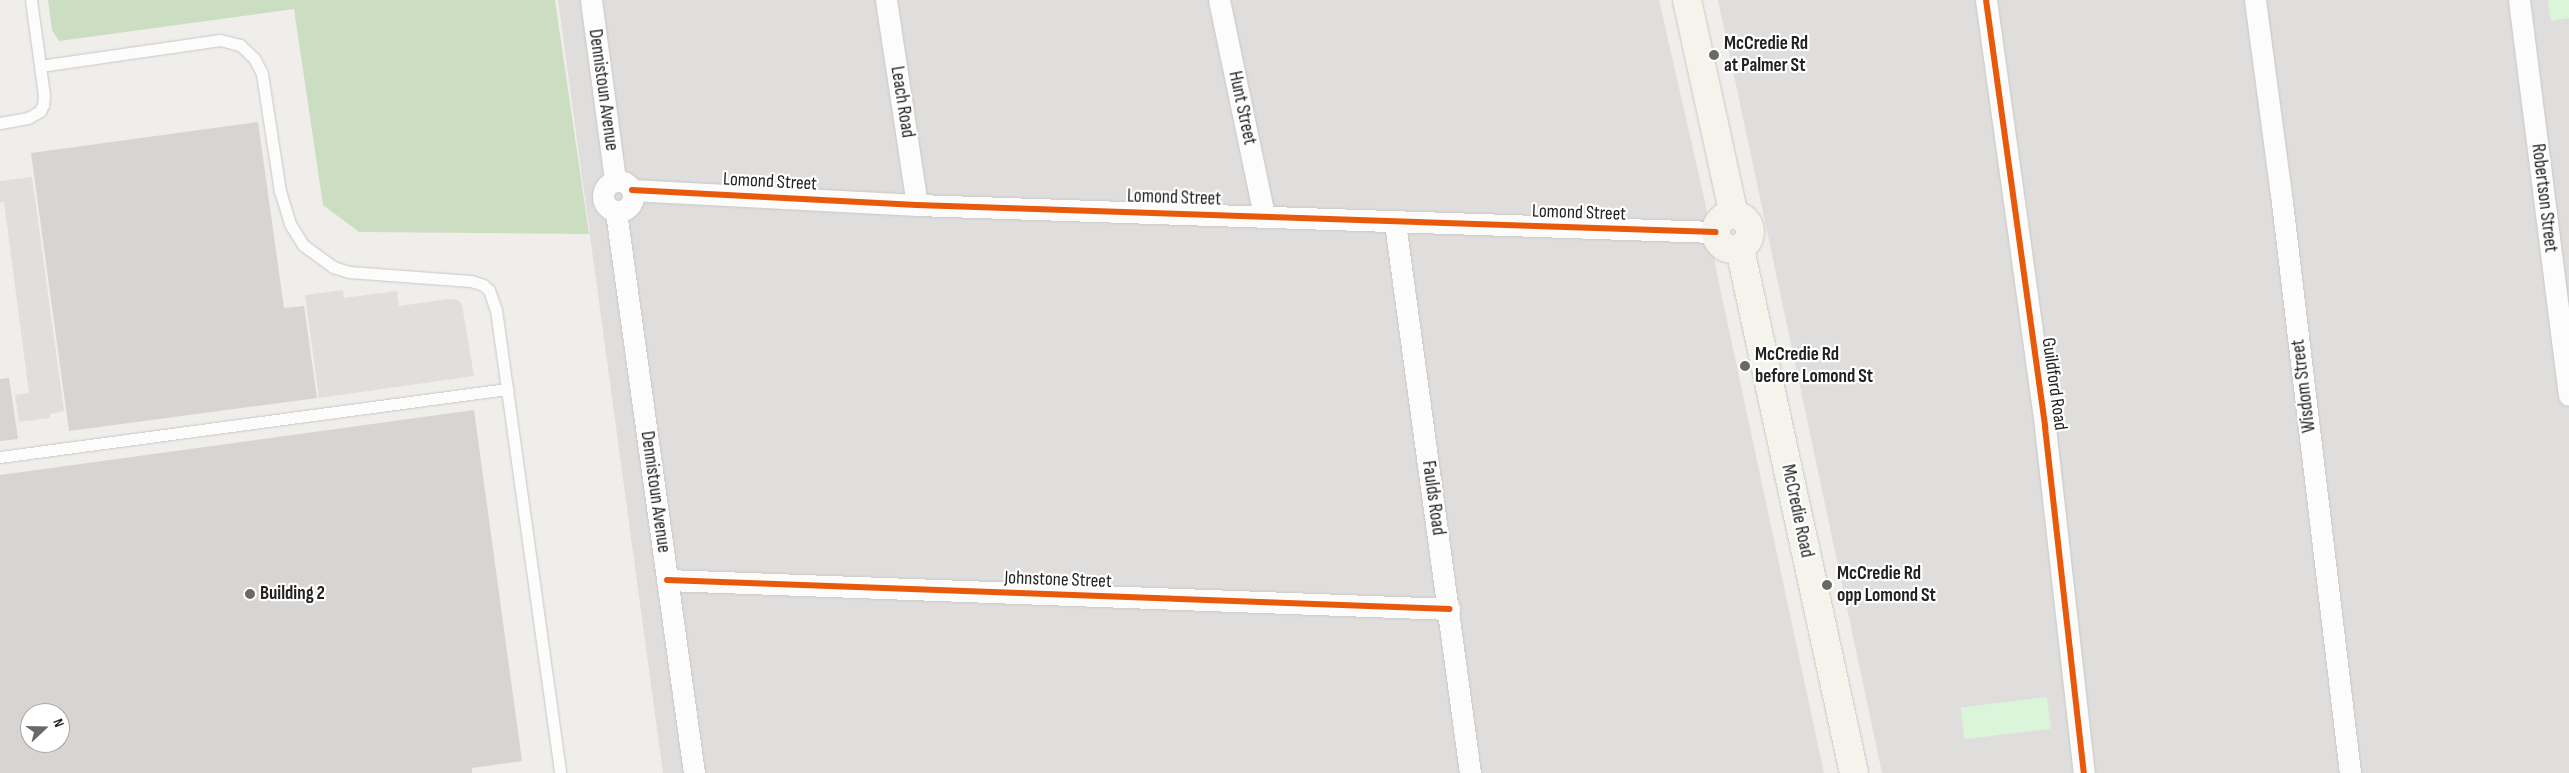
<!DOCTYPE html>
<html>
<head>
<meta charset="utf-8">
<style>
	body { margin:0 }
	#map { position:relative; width:2569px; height:773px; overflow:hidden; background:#f0eeeb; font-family:"Sofia Sans Condensed",sans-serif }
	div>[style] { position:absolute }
	.residential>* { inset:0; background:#dfdedc }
	.forest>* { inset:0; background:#cbdec1 }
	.park>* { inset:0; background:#daf5da; transform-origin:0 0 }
	.parking>* { inset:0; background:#e0dfde }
	.building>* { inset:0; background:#d7d4d2 }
	.roads { filter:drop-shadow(0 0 1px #c9c8c7) drop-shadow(0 0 1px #c9c8c7) }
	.lane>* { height:11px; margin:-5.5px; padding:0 5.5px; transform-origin:5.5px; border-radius:5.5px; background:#fdfcfc }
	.street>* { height:21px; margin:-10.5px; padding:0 10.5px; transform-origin:10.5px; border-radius:10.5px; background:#fdfcfc }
	.street>.ring { margin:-10.5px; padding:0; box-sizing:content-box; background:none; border:21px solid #fdfcfc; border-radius:50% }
	.secondary>* { height:28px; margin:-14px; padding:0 14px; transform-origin:14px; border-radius:14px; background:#f4f4ed }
	.secondary>.ring { margin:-14px; padding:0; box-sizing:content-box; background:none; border:28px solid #f4f4ed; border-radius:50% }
	.cycleway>* { height:6px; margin:-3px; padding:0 3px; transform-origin:3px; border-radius:3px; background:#e8590c }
	.dots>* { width:14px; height:14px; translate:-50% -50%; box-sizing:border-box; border:2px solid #fff; border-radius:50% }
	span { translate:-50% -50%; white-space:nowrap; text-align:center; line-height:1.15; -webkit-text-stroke:4.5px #fff; paint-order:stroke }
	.poi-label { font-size:19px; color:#222; font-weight:700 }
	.left { translate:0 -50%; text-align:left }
	.street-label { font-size:19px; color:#222 }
	.north { position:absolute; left:20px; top:703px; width:50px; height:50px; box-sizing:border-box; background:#fff; border:1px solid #a7a7a7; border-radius:50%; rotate:69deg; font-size:14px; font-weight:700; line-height:20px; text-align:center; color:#222 }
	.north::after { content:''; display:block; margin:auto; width:18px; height:22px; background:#6a6968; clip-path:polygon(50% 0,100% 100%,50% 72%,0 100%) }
</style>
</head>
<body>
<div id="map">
	<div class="residential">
		<i style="clip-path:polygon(558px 0,1659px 0,1705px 202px,1717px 274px,1824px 773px,663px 773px)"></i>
		<i style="clip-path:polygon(1718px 0,2569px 0,2569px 773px,1882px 773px)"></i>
	</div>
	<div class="forest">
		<i style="clip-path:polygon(48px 0,555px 0,589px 234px,359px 232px,323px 205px,294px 9px,59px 41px,52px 30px)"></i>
	</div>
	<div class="park">
		<i style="clip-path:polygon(2548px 0,2569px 0,2569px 18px,2551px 21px)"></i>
		<i style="left:2047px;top:697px;width:32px;height:87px;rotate:83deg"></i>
	</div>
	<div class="parking">
		<i style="clip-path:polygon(32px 177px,64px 411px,50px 414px,50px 418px,19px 422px,15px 395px,29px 393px,4px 202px,0 202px,0 181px)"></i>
		<i style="clip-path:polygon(343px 290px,344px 298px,397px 291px,399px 306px,449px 299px,458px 300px,462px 305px,474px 376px,319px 398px,305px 295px)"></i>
	</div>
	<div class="building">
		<i style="clip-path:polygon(258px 122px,284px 308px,304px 306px,317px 398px,69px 431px,31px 153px)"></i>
		<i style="clip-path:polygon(9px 378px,18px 439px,0 441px,0 379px)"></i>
		<i style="clip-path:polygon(evenodd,474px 410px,522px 761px,472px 768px,472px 773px,0 773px,0 475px,474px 410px,30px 713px,60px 713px,60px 743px,30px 743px,30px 713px)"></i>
	</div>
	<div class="roads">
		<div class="lane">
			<i style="left:40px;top:66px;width:182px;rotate:-8.2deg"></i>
			<i style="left:220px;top:40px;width:21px;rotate:14deg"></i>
			<i style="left:240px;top:45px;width:19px;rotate:43deg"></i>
			<i style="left:254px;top:58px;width:18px;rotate:63deg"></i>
			<i style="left:262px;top:74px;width:118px;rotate:81.3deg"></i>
			<i style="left:280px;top:191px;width:34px;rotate:73deg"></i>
			<i style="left:290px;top:224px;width:25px;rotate:58deg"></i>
			<i style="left:303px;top:245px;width:37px;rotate:36deg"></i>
			<i style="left:333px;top:267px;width:17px;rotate:17deg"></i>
			<i style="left:349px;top:272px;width:122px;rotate:4.2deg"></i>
			<i style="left:471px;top:281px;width:13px;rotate:18deg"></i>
			<i style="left:483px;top:285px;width:8px;rotate:40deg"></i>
			<i style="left:489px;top:290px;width:21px;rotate:71deg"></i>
			<i style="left:496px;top:310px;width:467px;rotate:82.1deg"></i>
			<i style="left:0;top:123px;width:28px;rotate:-10deg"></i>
			<i style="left:28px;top:118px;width:14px;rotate:-30deg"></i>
			<i style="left:40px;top:111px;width:7px;rotate:-63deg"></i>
			<i style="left:43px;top:105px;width:10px;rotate:-84deg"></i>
			<i style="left:44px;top:95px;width:96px;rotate:-97.8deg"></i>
			<i style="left:0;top:457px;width:512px;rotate:-7.64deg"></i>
		</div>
		<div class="street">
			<i style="left:591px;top:0;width:183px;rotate:82.4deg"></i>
			<i style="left:886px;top:0;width:207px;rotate:81.4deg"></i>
			<i style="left:1219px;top:0;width:220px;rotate:78.2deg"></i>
			<i style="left:1986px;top:0;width:431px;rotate:82.1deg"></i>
			<i style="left:2045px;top:427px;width:348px;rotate:83.6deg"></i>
			<i style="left:2255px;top:0;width:196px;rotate:82.4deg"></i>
			<i style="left:2281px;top:194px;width:583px;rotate:83.2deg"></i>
			<i style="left:2519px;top:0;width:398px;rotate:82.8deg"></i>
			<i class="ring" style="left:603px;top:181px;width:9px;height:9px"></i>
			<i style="left:632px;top:190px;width:285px;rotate:3deg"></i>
			<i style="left:917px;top:205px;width:799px;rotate:1.94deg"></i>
			<i style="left:616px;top:212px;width:566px;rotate:82.08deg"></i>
			<i style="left:1395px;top:223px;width:555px;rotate:82.23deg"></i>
			<i style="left:667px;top:580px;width:783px;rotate:2.12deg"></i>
		</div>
		<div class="secondary">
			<i style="left:1687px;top:0;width:220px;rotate:77.7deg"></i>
			<i class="ring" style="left:1716px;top:215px;width:6px;height:6px"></i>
			<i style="left:1740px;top:249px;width:536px;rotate:77.73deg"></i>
		</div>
	</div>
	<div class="cycleway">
		<i style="left:1986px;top:0;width:431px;rotate:82.1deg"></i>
		<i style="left:2045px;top:427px;width:348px;rotate:83.6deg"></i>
		<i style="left:632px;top:190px;width:285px;rotate:3deg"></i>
		<i style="left:917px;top:205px;width:799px;rotate:1.94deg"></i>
		<i style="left:667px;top:580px;width:783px;rotate:2.12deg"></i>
	</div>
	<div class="dots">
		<i style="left:1714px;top:55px;background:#6a6968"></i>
		<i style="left:1745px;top:366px;background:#6a6968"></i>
		<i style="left:1827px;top:585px;background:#6a6968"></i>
		<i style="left:250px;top:594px;background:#6a6968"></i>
	</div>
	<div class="poi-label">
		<span class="left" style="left:1724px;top:55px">McCredie Rd<br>at Palmer St</span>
		<span class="left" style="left:1755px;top:366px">McCredie Rd<br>before Lomond St</span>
		<span class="left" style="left:1837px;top:585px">McCredie Rd<br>opp Lomond St</span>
		<span class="left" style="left:260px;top:594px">Building 2</span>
	</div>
	<div class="street-label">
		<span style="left:603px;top:90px;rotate:82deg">Dennistoun Avenue</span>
		<span style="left:902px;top:102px;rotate:81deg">Leach Road</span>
		<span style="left:1242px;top:108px;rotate:78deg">Hunt Street</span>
		<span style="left:770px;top:182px;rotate:3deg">Lomond Street</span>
		<span style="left:1174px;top:198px;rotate:2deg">Lomond Street</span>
		<span style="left:2544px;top:198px;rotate:83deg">Robertson Street</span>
		<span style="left:1579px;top:213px;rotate:2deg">Lomond Street</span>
		<span style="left:2054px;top:384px;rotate:82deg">Guildford Road</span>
		<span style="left:2304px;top:386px;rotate:-97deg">Wisdom Street</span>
		<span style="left:655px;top:492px;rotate:82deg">Dennistoun Avenue</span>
		<span style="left:1433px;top:498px;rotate:82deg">Faulds Road</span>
		<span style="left:1797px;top:511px;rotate:78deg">McCredie Road</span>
		<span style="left:1058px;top:580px;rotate:2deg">Johnstone Street</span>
	</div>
	<div class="north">N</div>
</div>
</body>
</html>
